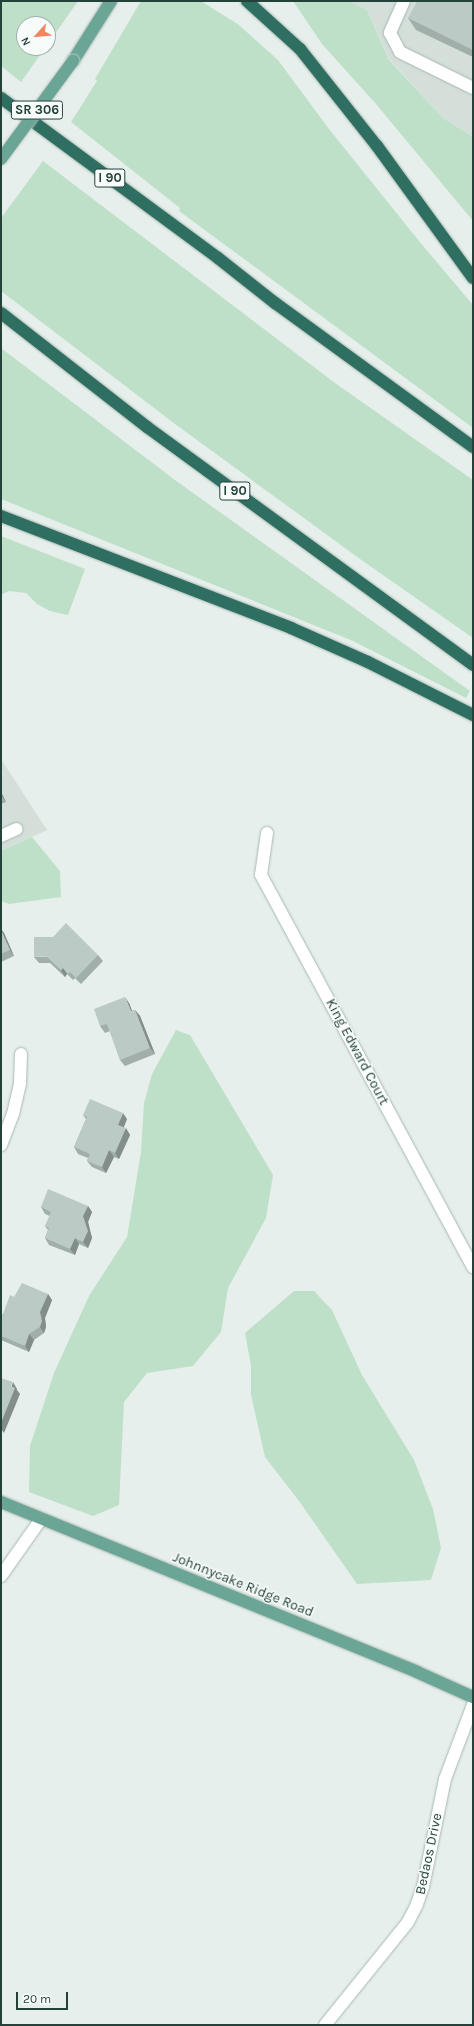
<!DOCTYPE html>
<html>
<head>
<meta charset="utf-8">
<style>
	body { margin:0 }
	#map { position:relative; width:474px; height:2026px; overflow:hidden; background:#e6efeb; font-family:Karla,sans-serif }
	div>[style] { position:absolute }
	.built>* { inset:0; background:#d4dfda }
	.green>* { inset:0; background:#bfe0c8 }
	.roads { filter:drop-shadow(0 0 1px #a8b8b2) drop-shadow(0 0 1px #a8b8b2) }
	.minor>* { height:12px; margin:-6px; padding:0 6px; transform-origin:6px; border-radius:6px; background:#fff }
	.major>* { height:12px; margin:-6px; padding:0 6px; transform-origin:6px; border-radius:6px; background:#6aa596 }
	.highway>* { height:12px; margin:-6px; padding:0 6px; transform-origin:6px; border-radius:6px; background:#2f6f62 }
	.bridges { filter:drop-shadow(0 0 1px #c2cac8) drop-shadow(0 0 1px #c2cac8) }
	.major-bridge>* { height:12px; margin:-6px; padding:0 6px; transform-origin:6px; border-radius:6px; background:#6aa596 }
	.wall>* { inset:0; background:#a1aea9 }
	.shaded-wall>* { inset:0; background:#838d89 }
	.building>* { inset:0; background:#bbcac4 }
	span { translate:-50% -50%; white-space:nowrap; text-align:center; line-height:1.15; -webkit-text-stroke:3px #f7fbf9; paint-order:stroke }
	.shield-label span { padding:1px 3px; background:#f7fbf9; border:1px solid; border-radius:3px; -webkit-text-stroke-width:0 }
	.shield-label { font-size:13px; color:#24423a; font-weight:700 }
	.street-label { font-size:14px; color:#24423a }
	.frame { position:absolute; inset:0; border:2px solid #24423a; pointer-events:none }
	.north { position:absolute; left:16px; top:16px; width:40px; height:40px; box-sizing:border-box; background:#f7fbf9; border:1px solid #a3b1ad; border-radius:50%; rotate:243deg; font-size:11px; font-weight:700; line-height:16px; text-align:center; color:#24423a }
	.north::after { content:''; display:block; margin:auto; width:14px; height:18px; background:#f4845f; clip-path:polygon(50% 0,100% 100%,50% 72%,0 100%) }
	.scale { position:absolute; left:16px; top:1992px; width:52px; height:18px; box-sizing:border-box; border:2px solid #24423a; border-top:0; padding-left:5px; font-size:12px; line-height:14px; white-space:nowrap; color:#24423a; -webkit-text-stroke:3px #f7fbf9; paint-order:stroke }
</style>
</head>
<body>
<div id="map">
	<div class="built">
		<i style="clip-path:polygon(348px 1px,473px 1px,473px 137px,443px 118px,389px 59px,367px 10px)"></i>
		<i style="clip-path:polygon(1px 759px,47px 830px,1px 851px)"></i>
	</div>
	<div class="green">
		<i style="clip-path:polygon(1px 1px,78px 1px,48px 44px,48px 24px,24px 24px,24px 48px,45px 48px,21px 82px,1px 66px)"></i>
		<i style="clip-path:polygon(141px 1px,201px 1px,239px 25px,278px 60px,329px 129px,419px 241px,473px 305px,473px 428px,179px 211px,180px 208px,71px 122px,97px 81px,95px 79px)"></i>
		<i style="clip-path:polygon(293px 1px,348px 1px,367px 10px,389px 60px,443px 118px,473px 137px,473px 221px,376px 104px,322px 44px)"></i>
		<i style="clip-path:polygon(43px 161px,335px 383px,473px 480px,473px 638px,360px 559px,175px 424px,1px 291px,1px 218px)"></i>
		<i style="clip-path:polygon(1px 348px,175px 480px,470px 691px,466px 698px,353px 641px,1px 499px)"></i>
		<i style="clip-path:polygon(1px 536px,85px 569px,68px 615px,50px 611px,37px 604px,26px 593px,9px 591px,1px 595px)"></i>
		<i style="clip-path:polygon(32px 837px,60px 871px,61px 897px,9px 904px,1px 901px,1px 851px)"></i>
		<i style="clip-path:polygon(176px 1030px,190px 1035px,273px 1175px,266px 1218px,228px 1288px,221px 1332px,193px 1366px,147px 1373px,124px 1402px,119px 1505px,93px 1516px,29px 1492px,30px 1446px,54px 1373px,89px 1296px,127px 1237px,141px 1152px,144px 1103px,152px 1074px)"></i>
		<i style="clip-path:polygon(294px 1291px,314px 1291px,332px 1310px,362px 1375px,414px 1460px,433px 1509px,441px 1548px,431px 1580px,357px 1584px,299px 1501px,265px 1457px,251px 1395px,251px 1366px,245px 1333px)"></i>
	</div>
	<div class="roads">
		<div class="minor">
			<i style="left:404px;top:1px;width:35px;rotate:114deg"></i>
			<i style="left:390px;top:33px;width:21px;rotate:62deg"></i>
			<i style="left:400px;top:52px;width:81px;rotate:26.3deg"></i>
			<i style="left:267px;top:833px;width:42px;rotate:98.1deg"></i>
			<i style="left:261px;top:875px;width:446px;rotate:61.6deg"></i>
			<i style="left:1px;top:836px;width:17px;rotate:-24deg"></i>
			<i style="left:1px;top:1145px;width:33px;rotate:-69deg"></i>
			<i style="left:13px;top:1114px;width:32px;rotate:-77deg"></i>
			<i style="left:20px;top:1083px;width:29px;rotate:-88deg"></i>
			<i style="left:1px;top:1576px;width:70px;rotate:-54.9deg"></i>
			<i style="left:325px;top:2025px;width:132px;rotate:-51.1deg"></i>
			<i style="left:408px;top:1922px;width:20px;rotate:-63deg"></i>
			<i style="left:417px;top:1904px;width:18px;rotate:-71deg"></i>
			<i style="left:423px;top:1887px;width:110px;rotate:-78.5deg"></i>
			<i style="left:445px;top:1779px;width:79px;rotate:-69.3deg"></i>
		</div>
		<div class="major">
			<i style="left:73px;top:61px;width:71px;rotate:-57.7deg"></i>
			<i style="left:1px;top:1502px;width:449px;rotate:22.2deg"></i>
			<i style="left:417px;top:1672px;width:61px;rotate:24.1deg"></i>
		</div>
		<div class="highway">
			<i style="left:247px;top:1px;width:72px;rotate:42.2deg"></i>
			<i style="left:300px;top:49px;width:124px;rotate:51.6deg"></i>
			<i style="left:377px;top:146px;width:163px;rotate:54deg"></i>
			<i style="left:1px;top:98px;width:270px;rotate:36.4deg"></i>
			<i style="left:218px;top:258px;width:73px;rotate:38.3deg"></i>
			<i style="left:275px;top:303px;width:245px;rotate:36deg"></i>
			<i style="left:1px;top:313px;width:185px;rotate:38deg"></i>
			<i style="left:147px;top:427px;width:404px;rotate:36.1deg"></i>
			<i style="left:1px;top:516px;width:311px;rotate:21.1deg"></i>
			<i style="left:291px;top:628px;width:84px;rotate:23.8deg"></i>
			<i style="left:368px;top:662px;width:118px;rotate:26.8deg"></i>
		</div>
	</div>
	<div class="bridges">
		<div class="major-bridge">
			<i style="left:1px;top:159px;width:122px;rotate:-53.7deg"></i>
		</div>
	</div>
	<div class="wall">
		<i style="clip-path:polygon(473px 1px,473px 57px,416px 30px,408px 18px)"></i>
		<i style="clip-path:polygon(1px 792px,6px 802px,1px 804px)"></i>
		<i style="clip-path:polygon(1px 929px,4px 933px,14px 956px,1px 962px)"></i>
		<i style="clip-path:polygon(98px 955px,103px 961px,81px 984px,75px 978px,73px 980px,67px 974px,65px 977px,50px 963px,39px 963px,34px 957px)"></i>
		<i style="clip-path:polygon(129px 1003px,132px 1011px,135px 1010px,140px 1016px,155px 1054px,125px 1066px,120px 1060px,110px 1031px,105px 1033px,100px 1026px)"></i>
		<i style="clip-path:polygon(83px 1115px,127px 1119px,124px 1127px,130px 1135px,119px 1159px,114px 1157px,106px 1173px,92px 1167px,87px 1161px,88px 1158px,78px 1154px,74px 1147px,86px 1119px)"></i>
		<i style="clip-path:polygon(88px 1206px,92px 1212px,88px 1222px,92px 1238px,88px 1248px,79px 1244px,75px 1255px,49px 1245px,45px 1238px,48px 1230px,45px 1226px,50px 1216px,45px 1214px,41px 1207px)"></i>
		<i style="clip-path:polygon(48px 1294px,52px 1300px,45px 1318px,46px 1327px,44px 1333px,34px 1340px,29px 1352px,1px 1340px,1px 1314px,3px 1314px,14px 1297px)"></i>
	</div>
	<div class="shaded-wall">
		<i style="clip-path:polygon(1px 792px,6px 802px,1px 795px)"></i>
		<i style="clip-path:polygon(1px 929px,4px 933px,14px 956px,10px 950px,1px 930px)"></i>
		<i style="clip-path:polygon(63px 968px,67px 974px,65px 977px,61px 970px)"></i>
		<i style="clip-path:polygon(125px 997px,129px 1003px,135px 1018px,131px 1011px)"></i>
		<i style="clip-path:polygon(135px 1010px,140px 1016px,155px 1054px,150px 1048px)"></i>
		<i style="clip-path:polygon(123px 1113px,127px 1119px,122px 1131px,118px 1125px)"></i>
		<i style="clip-path:polygon(126px 1128px,130px 1135px,119px 1159px,115px 1153px)"></i>
		<i style="clip-path:polygon(109px 1150px,114px 1157px,106px 1173px,102px 1167px)"></i>
		<i style="clip-path:polygon(88px 1206px,92px 1212px,88px 1222px,92px 1238px,88px 1248px,83px 1242px,83px 1216px)"></i>
		<i style="clip-path:polygon(75px 1238px,79px 1244px,75px 1255px,70px 1249px)"></i>
		<i style="clip-path:polygon(48px 1294px,52px 1300px,45px 1318px,46px 1327px,44px 1333px,40px 1327px,40px 1312px)"></i>
		<i style="clip-path:polygon(29px 1334px,34px 1340px,29px 1352px,25px 1346px)"></i>
		<i style="clip-path:polygon(13px 1382px,17px 1389px,17px 1390px,20px 1394px,4px 1433px,1px 1429px,1px 1423px)"></i>
	</div>
	<div class="building">
		<i style="clip-path:polygon(417px 1px,473px 1px,473px 50px,408px 18px)"></i>
		<i style="clip-path:polygon(66px 923px,98px 955px,76px 978px,70px 972px,68px 974px,63px 968px,61px 970px,46px 956px,34px 957px,34px 937px,53px 937px)"></i>
		<i style="clip-path:polygon(1px 930px,10px 950px,1px 954px)"></i>
		<i style="clip-path:polygon(125px 997px,131px 1011px,135px 1010px,150px 1048px,120px 1060px,107px 1024px,100px 1026px,94px 1009px)"></i>
		<i style="clip-path:polygon(90px 1099px,123px 1113px,118px 1125px,126px 1128px,115px 1153px,109px 1150px,102px 1167px,87px 1161px,90px 1154px,74px 1147px,87px 1117px,83px 1115px)"></i>
		<i style="clip-path:polygon(48px 1189px,88px 1206px,83px 1216px,88px 1231px,83px 1242px,75px 1238px,70px 1249px,45px 1238px,49px 1228px,45px 1226px,51px 1212px,41px 1207px)"></i>
		<i style="clip-path:polygon(22px 1283px,48px 1294px,40px 1312px,42px 1321px,40px 1327px,29px 1334px,25px 1346px,1px 1336px,1px 1314px,3px 1314px,10px 1295px,14px 1297px)"></i>
		<i style="clip-path:polygon(1px 1378px,13px 1382px,11px 1386px,15px 1388px,1px 1423px)"></i>
	</div>
	<div class="shield-label">
		<span style="left:37px;top:110px">SR 306</span>
		<span style="left:110px;top:178px">I 90</span>
		<span style="left:235px;top:491px">I 90</span>
	</div>
	<div class="street-label">
		<span style="left:357px;top:1052px;rotate:62deg">King Edward Court</span>
		<span style="left:243px;top:1585px;rotate:22deg">Johnnycake Ridge Road</span>
		<span style="left:429px;top:1854px;rotate:-78deg">Bedaos Drive</span>
	</div>
	<div class="frame"></div>
	<div class="north">N</div>
	<div class="scale">20 m</div>
</div>
</body>
</html>
